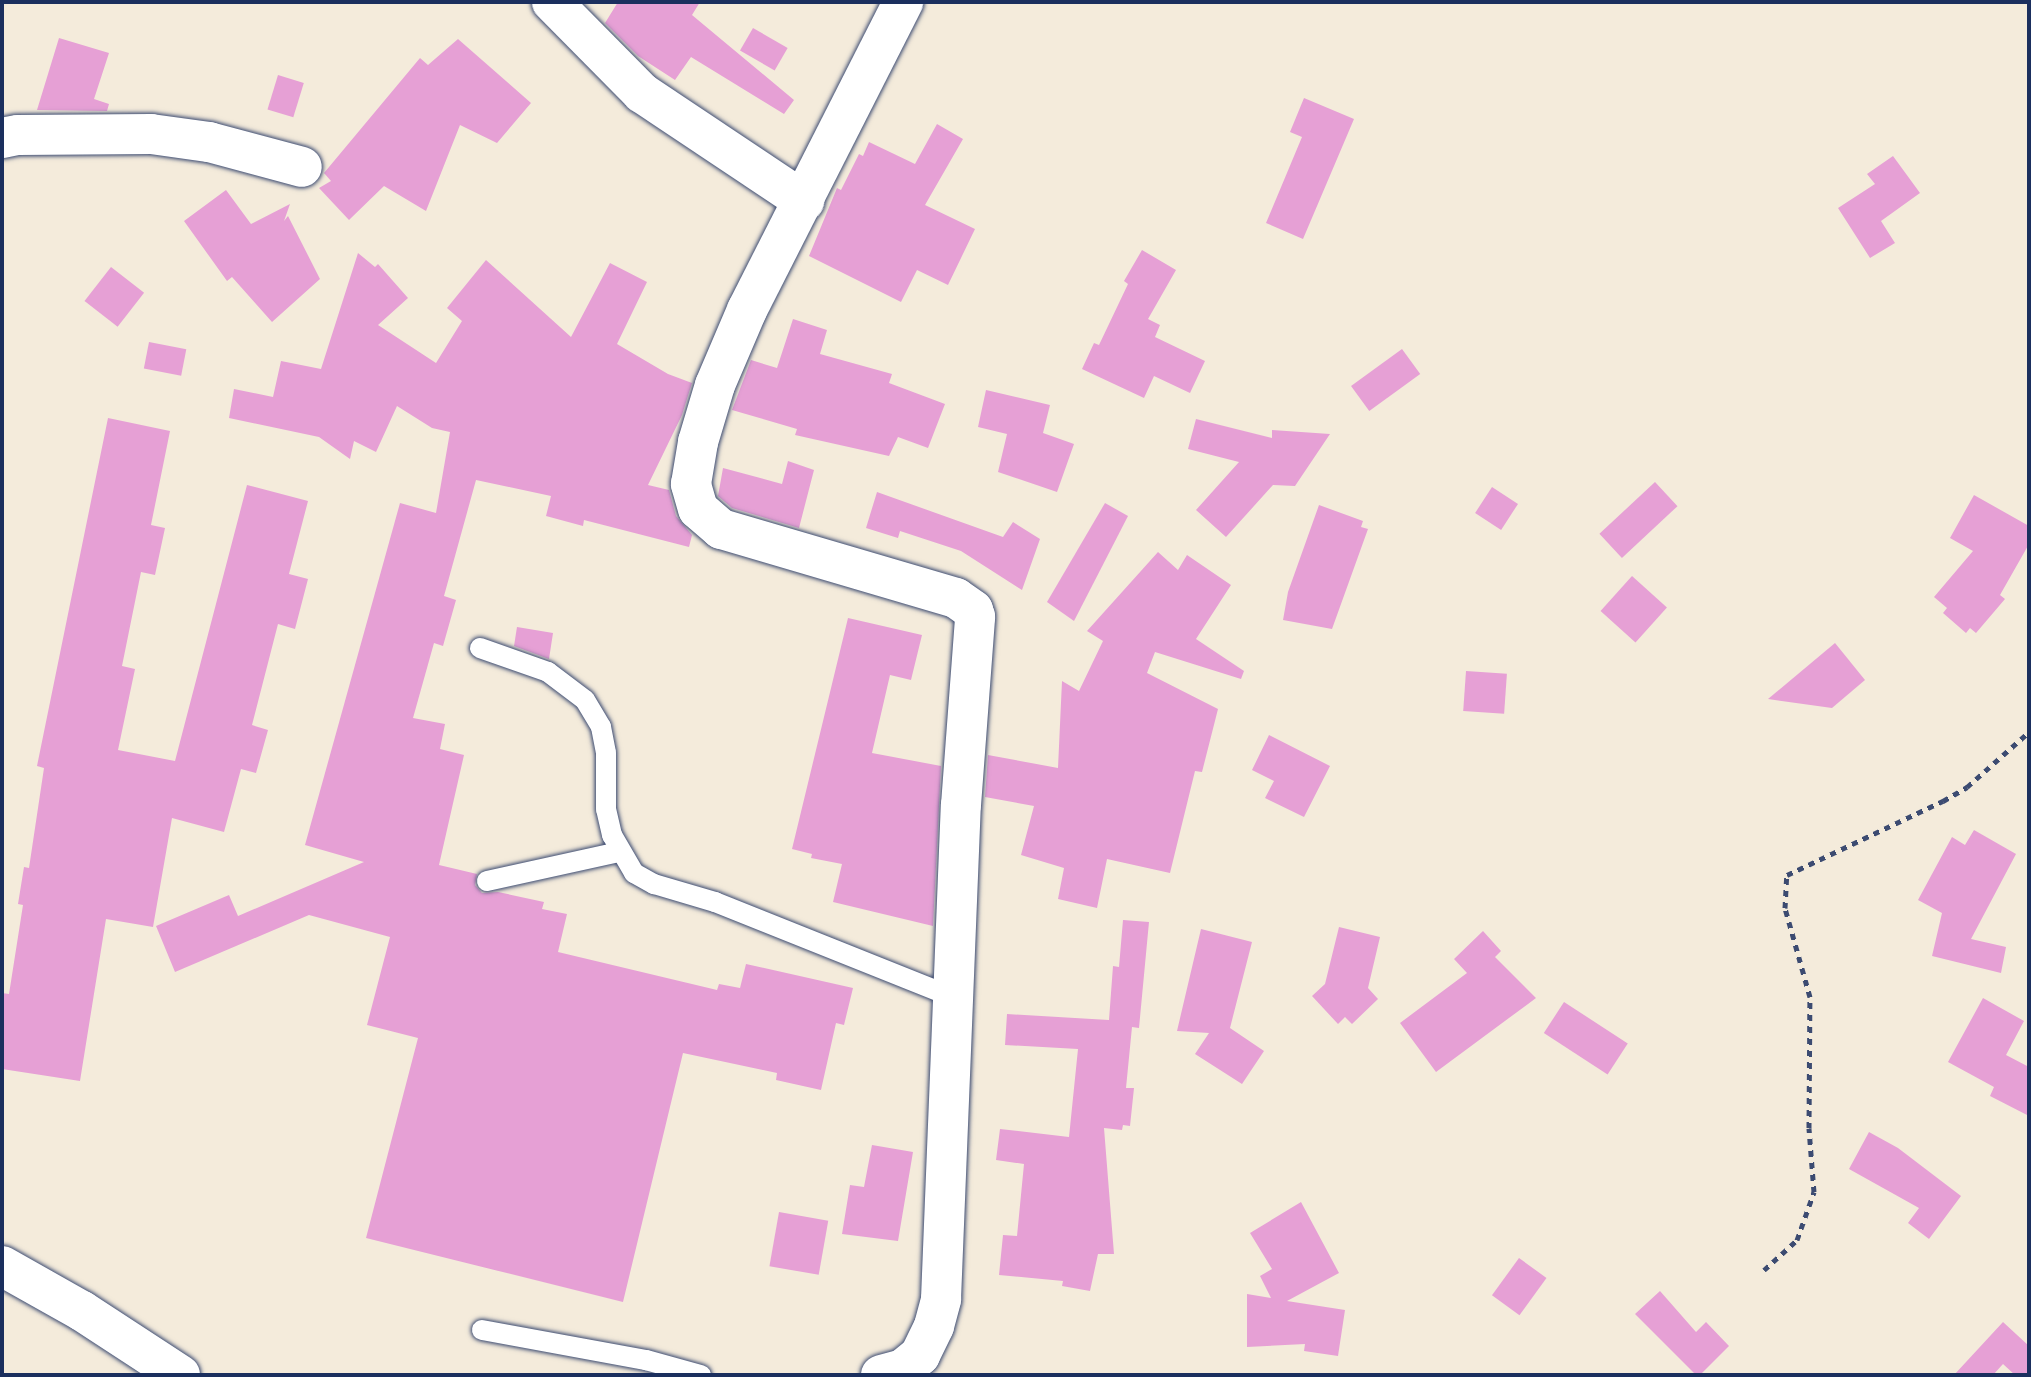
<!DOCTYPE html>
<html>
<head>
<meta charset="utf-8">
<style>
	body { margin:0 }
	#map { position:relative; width:2031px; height:1377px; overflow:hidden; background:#f4ebdb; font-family:"Gentium Book Plus",serif }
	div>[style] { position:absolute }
	.building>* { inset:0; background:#e6a0d5; transform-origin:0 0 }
	.path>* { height:5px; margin-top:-2.5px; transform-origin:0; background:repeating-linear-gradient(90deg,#3c4b71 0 6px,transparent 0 12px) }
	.roads { filter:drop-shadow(0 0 2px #3c4b71) drop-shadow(0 0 2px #3c4b71) }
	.lane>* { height:20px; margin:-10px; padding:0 10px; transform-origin:10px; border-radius:10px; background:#fff }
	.street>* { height:40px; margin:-20px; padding:0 20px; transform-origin:20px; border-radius:20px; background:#fff }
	span { translate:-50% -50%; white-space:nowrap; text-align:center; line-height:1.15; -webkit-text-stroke:6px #f6f6f2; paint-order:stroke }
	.frame { position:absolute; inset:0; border:4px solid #1b2f5e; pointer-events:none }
</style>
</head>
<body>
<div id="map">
	<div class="building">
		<i style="clip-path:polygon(618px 2px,700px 2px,692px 15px,794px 100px,784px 114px,691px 57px,675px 80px,638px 56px,605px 23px)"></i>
		<i style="left:753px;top:28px;width:40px;height:26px;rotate:30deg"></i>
		<i style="clip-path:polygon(59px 38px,109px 53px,94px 99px,109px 104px,107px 111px,37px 110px)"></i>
		<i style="clip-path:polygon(458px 39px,531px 103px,497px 143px,460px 125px,426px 211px,384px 186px,349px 220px,319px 188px,331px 181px,324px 173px,420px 58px,428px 65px)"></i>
		<i style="left:278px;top:75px;width:27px;height:36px;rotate:17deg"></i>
		<i style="clip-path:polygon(1304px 98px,1354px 119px,1303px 239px,1266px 223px,1302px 137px,1290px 132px)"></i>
		<i style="clip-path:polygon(937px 124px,963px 139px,925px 205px,975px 229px,948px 285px,917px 270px,901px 302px,809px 256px,837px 188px,841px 190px,859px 154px,863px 156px,869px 142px,915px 164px)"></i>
		<i style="clip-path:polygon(1893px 156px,1920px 193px,1881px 221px,1895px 243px,1870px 258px,1838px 208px,1875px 184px,1867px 174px)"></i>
		<i style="clip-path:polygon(226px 190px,251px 224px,290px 204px,284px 221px,288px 216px,320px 279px,272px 322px,232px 277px,227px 281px,184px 221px)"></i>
		<i style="clip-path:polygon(1142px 250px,1176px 270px,1148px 319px,1160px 325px,1155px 337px,1205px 361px,1190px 393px,1154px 376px,1144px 398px,1082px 369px,1094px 343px,1099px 345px,1128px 284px,1124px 281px)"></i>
		<i style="clip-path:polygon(358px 253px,375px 267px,378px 264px,408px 298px,378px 325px,436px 363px,462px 321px,447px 308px,486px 260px,571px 337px,610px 263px,647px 282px,617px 344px,668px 374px,692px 383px,682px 415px,648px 485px,669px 490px,676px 516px,692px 535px,689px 547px,584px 520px,583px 526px,546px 516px,551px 496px,476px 480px,444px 596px,456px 600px,443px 646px,434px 643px,413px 718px,445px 724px,440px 749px,464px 755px,439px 865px,477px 874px,475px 885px,482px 893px,498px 892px,544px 902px,542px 909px,567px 914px,558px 952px,717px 990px,719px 984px,740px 988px,746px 964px,853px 988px,844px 1025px,836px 1023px,821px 1090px,776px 1080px,777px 1073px,683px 1053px,623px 1302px,366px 1238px,418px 1038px,367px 1025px,390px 937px,309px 915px,175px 972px,156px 926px,229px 895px,238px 916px,364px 862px,305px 845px,400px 503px,436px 513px,450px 432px,432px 428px,397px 406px,376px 452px,354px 441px,350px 459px,319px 437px,229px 418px,234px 389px,273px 397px,281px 361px,321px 369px)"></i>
		<i style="left:111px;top:267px;width:42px;height:43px;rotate:38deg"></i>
		<i style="clip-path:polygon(793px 319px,827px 330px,820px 354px,892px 374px,889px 383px,945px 404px,928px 448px,898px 437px,889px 456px,795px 435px,797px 429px,732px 410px,751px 360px,777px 368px)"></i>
		<i style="left:149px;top:342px;width:38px;height:27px;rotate:11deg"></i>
		<i style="left:1402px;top:349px;width:31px;height:63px;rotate:54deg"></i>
		<i style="clip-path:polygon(986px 390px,1050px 405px,1043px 433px,1074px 444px,1057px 492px,998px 472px,1007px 434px,978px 427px)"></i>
		<i style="clip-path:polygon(108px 418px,170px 431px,151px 525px,165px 528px,155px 575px,141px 572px,122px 666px,135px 669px,118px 750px,175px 761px,247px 485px,308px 501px,289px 574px,308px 579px,295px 629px,278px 624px,252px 725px,268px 730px,256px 773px,241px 769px,224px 832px,172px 818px,153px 927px,106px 919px,80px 1081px,2px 1069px,2px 993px,9px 994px,23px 905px,18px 904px,24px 867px,29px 868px,44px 768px,37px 766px)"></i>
		<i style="clip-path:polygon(1196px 419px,1272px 438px,1272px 430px,1330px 434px,1295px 486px,1273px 485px,1226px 537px,1196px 510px,1239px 462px,1188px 449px)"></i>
		<i style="clip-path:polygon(788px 461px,814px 470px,799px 528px,732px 508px,718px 496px,723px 468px,782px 484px)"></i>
		<i style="left:1655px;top:482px;width:33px;height:76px;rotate:47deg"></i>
		<i style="left:1492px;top:487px;width:31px;height:31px;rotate:33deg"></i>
		<i style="clip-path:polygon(877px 492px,1003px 537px,1013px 522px,1040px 539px,1022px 590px,961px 551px,900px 531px,898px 538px,866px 528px)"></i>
		<i style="clip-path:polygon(1974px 495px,2029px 526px,2029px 544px,2000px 595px,2005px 599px,1976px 633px,1970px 628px,1966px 633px,1943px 613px,1947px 608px,1934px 597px,1973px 551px,1950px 538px)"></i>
		<i style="clip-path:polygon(1105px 503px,1128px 516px,1074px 621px,1047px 602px)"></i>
		<i style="clip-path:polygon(1319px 505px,1363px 521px,1361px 527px,1368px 529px,1332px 629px,1283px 620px,1288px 592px)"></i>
		<i style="clip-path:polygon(1158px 552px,1178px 570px,1187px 555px,1231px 585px,1196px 639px,1244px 671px,1241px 679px,1155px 652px,1147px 673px,1218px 709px,1202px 772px,1195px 771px,1170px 873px,1107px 859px,1097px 908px,1058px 899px,1064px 868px,1021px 855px,1034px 806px,985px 797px,988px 755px,1058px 768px,1062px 681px,1079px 691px,1103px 641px,1087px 631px)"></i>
		<i style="left:1632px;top:576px;width:47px;height:47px;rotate:42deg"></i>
		<i style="clip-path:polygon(848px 618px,922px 635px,911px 680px,890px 675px,872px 753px,941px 766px,933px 926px,833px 902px,842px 864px,811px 858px,812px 854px,792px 849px)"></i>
		<i style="clip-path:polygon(517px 627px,553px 633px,549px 659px,514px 646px)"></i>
		<i style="clip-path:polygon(1835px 643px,1865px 680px,1832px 708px,1768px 699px)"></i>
		<i style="left:1466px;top:671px;width:41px;height:40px;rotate:4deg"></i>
		<i style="clip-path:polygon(1269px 735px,1330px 766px,1304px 817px,1265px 798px,1274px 781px,1252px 770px)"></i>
		<i style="clip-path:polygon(1974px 830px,2016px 854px,1971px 939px,2006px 947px,2001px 973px,1932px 956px,1942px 913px,1918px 900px,1952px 837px,1965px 845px)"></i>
		<i style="clip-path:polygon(1123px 920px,1149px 922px,1139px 1028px,1132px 1027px,1126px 1088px,1134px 1088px,1130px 1126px,1123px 1125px,1122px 1130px,1104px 1128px,1114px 1254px,1098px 1254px,1090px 1291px,1062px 1286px,1063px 1281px,999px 1275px,1003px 1235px,1017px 1236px,1024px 1164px,996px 1160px,1000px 1129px,1069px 1137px,1078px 1049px,1005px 1045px,1007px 1014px,1109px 1020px,1113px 966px,1119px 967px)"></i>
		<i style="clip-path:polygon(1339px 927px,1380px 937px,1368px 988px,1378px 999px,1352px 1024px,1345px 1017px,1338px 1024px,1312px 996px,1325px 984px)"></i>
		<i style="clip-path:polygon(1201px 929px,1252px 942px,1230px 1028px,1264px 1051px,1242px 1084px,1195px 1054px,1209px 1033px,1177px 1031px)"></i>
		<i style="clip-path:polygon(1483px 931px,1501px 951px,1495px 957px,1536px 998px,1436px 1072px,1400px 1023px,1467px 973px,1454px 959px)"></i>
		<i style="clip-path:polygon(1983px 998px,2024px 1021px,2006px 1055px,2029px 1067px,2029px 1116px,1990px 1096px,1994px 1087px,1948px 1062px)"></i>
		<i style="left:1564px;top:1002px;width:76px;height:37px;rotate:33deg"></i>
		<i style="clip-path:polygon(1869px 1132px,1898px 1148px,1961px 1196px,1929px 1239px,1908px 1223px,1919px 1208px,1849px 1169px)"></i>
		<i style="clip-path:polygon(872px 1145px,913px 1152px,898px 1241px,842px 1234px,850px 1185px,864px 1187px)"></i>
		<i style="clip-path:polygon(1301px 1202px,1339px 1273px,1287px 1301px,1345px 1310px,1338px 1356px,1304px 1351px,1305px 1344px,1247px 1347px,1247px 1294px,1271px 1298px,1260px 1276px,1272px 1269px,1250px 1233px)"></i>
		<i style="left:779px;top:1212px;width:50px;height:55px;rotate:10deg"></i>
		<i style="left:1519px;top:1258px;width:34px;height:46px;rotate:36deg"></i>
		<i style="clip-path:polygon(1660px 1291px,1696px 1332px,1706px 1322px,1729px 1346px,1700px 1375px,1696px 1375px,1635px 1314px)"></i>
		<i style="clip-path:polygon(2003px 1322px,2029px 1346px,2029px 1375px,2015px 1375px,2003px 1364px,1993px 1375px,1954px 1375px)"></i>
	</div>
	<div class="path">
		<i style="left:1764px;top:1270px;width:45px;rotate:-42.3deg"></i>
		<i style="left:1797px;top:1240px;width:51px;rotate:-70.5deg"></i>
		<i style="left:1814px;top:1192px;width:64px;rotate:-94.5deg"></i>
		<i style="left:1809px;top:1128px;width:131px;rotate:-89.6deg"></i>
		<i style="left:1810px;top:997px;width:92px;rotate:-105.7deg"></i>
		<i style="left:1785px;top:908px;width:33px;rotate:-87deg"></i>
		<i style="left:1787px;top:875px;width:173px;rotate:-25.4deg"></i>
		<i style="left:1943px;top:801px;width:28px;rotate:-30deg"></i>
		<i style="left:1967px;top:787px;width:83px;rotate:-41.6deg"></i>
	</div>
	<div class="roads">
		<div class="lane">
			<i style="left:480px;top:648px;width:72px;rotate:19.4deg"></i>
			<i style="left:548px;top:672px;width:46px;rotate:37.1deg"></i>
			<i style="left:585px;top:700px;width:31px;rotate:59deg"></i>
			<i style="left:601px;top:727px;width:26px;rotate:79deg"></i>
			<i style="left:606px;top:753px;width:56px;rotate:90deg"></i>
			<i style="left:606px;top:809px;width:27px;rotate:77deg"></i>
			<i style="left:612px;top:835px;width:44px;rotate:59.9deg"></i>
			<i style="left:634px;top:873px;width:23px;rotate:29deg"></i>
			<i style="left:654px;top:884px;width:64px;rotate:16.4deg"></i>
			<i style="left:715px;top:902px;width:256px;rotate:21.8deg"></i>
			<i style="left:487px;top:881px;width:135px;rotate:-12.4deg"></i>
			<i style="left:482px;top:1330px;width:167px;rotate:10.4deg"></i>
			<i style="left:646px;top:1360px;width:57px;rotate:15.3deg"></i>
		</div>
		<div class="street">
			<i style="left:552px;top:2px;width:128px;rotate:45.3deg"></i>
			<i style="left:642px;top:93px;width:195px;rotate:33.7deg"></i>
			<i style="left:2px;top:138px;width:16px;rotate:-11deg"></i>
			<i style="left:18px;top:135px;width:133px;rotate:-0.4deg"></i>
			<i style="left:151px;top:134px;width:59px;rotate:7.9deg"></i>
			<i style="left:209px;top:142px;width:96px;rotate:15deg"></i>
			<i style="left:2px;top:1266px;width:92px;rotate:29.4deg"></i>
			<i style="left:82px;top:1311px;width:117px;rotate:33.1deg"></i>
			<i style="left:881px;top:1375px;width:23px;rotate:-15deg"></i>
			<i style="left:903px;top:1369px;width:22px;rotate:-39deg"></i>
			<i style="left:920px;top:1355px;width:32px;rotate:-64deg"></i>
			<i style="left:934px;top:1326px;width:28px;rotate:-75deg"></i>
			<i style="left:941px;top:1299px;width:494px;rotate:-87.7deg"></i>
			<i style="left:961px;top:805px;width:189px;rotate:-85.7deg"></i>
			<i style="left:975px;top:617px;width:7px;rotate:-106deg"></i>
			<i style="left:973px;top:610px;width:21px;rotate:-145deg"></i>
			<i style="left:956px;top:598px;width:245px;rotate:-163.6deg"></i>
			<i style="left:721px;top:529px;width:30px;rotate:-139deg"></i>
			<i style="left:698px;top:509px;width:26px;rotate:-106deg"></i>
			<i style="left:691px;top:484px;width:43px;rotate:-80.5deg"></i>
			<i style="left:698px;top:442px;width:59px;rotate:-73.4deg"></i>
			<i style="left:715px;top:385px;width:82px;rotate:-66.9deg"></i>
			<i style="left:747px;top:310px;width:345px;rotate:-63.1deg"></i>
		</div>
	</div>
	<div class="frame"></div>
</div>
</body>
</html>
